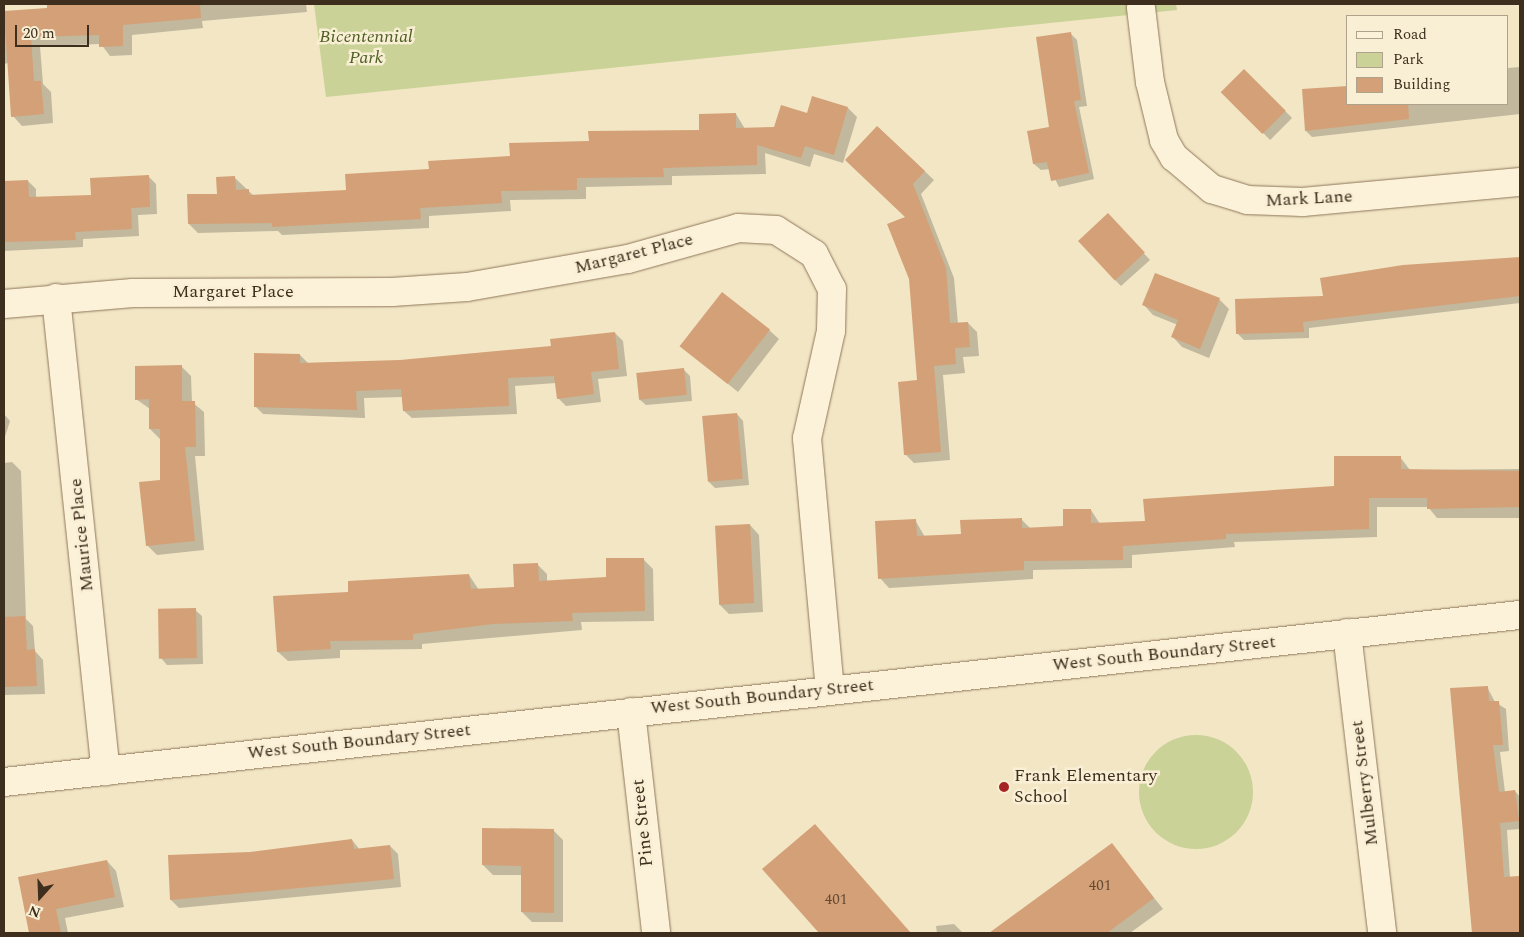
<!DOCTYPE html>
<html>
<head>
<meta charset="utf-8">
<style>
	body { margin:0 }
	#map { position:relative; width:1524px; height:937px; overflow:hidden; background:#f2e6c5; font-family:Spectral,serif }
	div>[style] { position:absolute }
	.green>* { inset:0; background:#cad297 }
	.round { border-radius:50% }
	.shadow>* { inset:0; background:#0003; transform-origin:0 0 }
	.building>* { inset:0; background:#d4a077; transform-origin:0 0 }
	.roads { filter:drop-shadow(0 0 1px #8f7759) drop-shadow(0 0 1px #8f7759) }
	.minor>* { height:28px; margin:-14px; padding:0 14px; transform-origin:14px; border-radius:14px; background:#fcf2d9 }
	.dots>* { width:14px; height:14px; translate:-50% -50%; box-sizing:border-box; border:2px solid #f9efd5; border-radius:50% }
	span { translate:-50% -50%; white-space:nowrap; text-align:center; line-height:1.15; -webkit-text-stroke:5px #f9efd5; paint-order:stroke }
	.number-label { font-size:15px; color:#644a34 }
	.number-label span { -webkit-text-stroke-width:0 }
	.park-label { font-size:18px; color:#4d5d23; font-style:italic }
	.street-label { font-size:18px; color:#3e2e1e }
	.poi-label { font-size:18px; color:#3e2e1e }
	.left { translate:0 -50%; text-align:left }
	.frame { position:absolute; inset:0; border:5px solid #3e2e1e; pointer-events:none }
	.legend { position:absolute; left:1346px; top:15px; width:162px; height:90px; box-sizing:border-box; background:#f9efd5; border:1px solid #aea28c; margin:0; padding:6px 9px; list-style:none; font-size:15px; color:#3e2e1e }
	.legend li { display:flex; align-items:center; gap:10px; height:25px }
	.legend b { width:25px; border:1px solid #aea28c }
	.north { position:absolute; left:15px; top:872px; width:50px; height:50px; -webkit-text-stroke:4px #f9efd5; paint-order:stroke; rotate:200deg; font-size:14px; font-weight:700; line-height:20px; text-align:center; color:#3e2e1e }
	.north::after { content:''; display:block; margin:auto; width:18px; height:22px; background:#3e2e1e; clip-path:polygon(50% 0,100% 100%,50% 72%,0 100%) }
	.scale { position:absolute; left:15px; top:25px; width:74px; height:22px; box-sizing:border-box; border:2px solid #3e2e1e; border-top:0; padding-left:6px; font-size:15px; line-height:18px; white-space:nowrap; color:#3e2e1e; -webkit-text-stroke:4px #f9efd5; paint-order:stroke }
</style>
</head>
<body>
<div id="map">
	<div class="green">
		<i style="clip-path:polygon(314px 4px,1176px 4px,1177px 10px,326px 97px)"></i>
		<i class="round" style="left:1139px;top:735px;width:114px;height:114px"></i>
	</div>
	<div class="shadow">
		<i style="clip-path:polygon(48px 4px,306px 4px,307px 12px,202px 21px,203px 28px,132px 35px,132px 55px,110px 56px,101px 44px,40px 46px,43px 84px,51px 92px,53px 123px,22px 126px,13px 116px,8px 63px,4px 64px,4px 13px,48px 9px)"></i>
		<i style="clip-path:polygon(1070px 33px,1077px 40px,1087px 106px,1079px 107px,1094px 179px,1059px 187px,1050px 169px,1041px 170px,1034px 164px,1028px 132px,1051px 128px)"></i>
		<i style="clip-path:polygon(1520px 67px,1520px 114px,1312px 137px,1306px 131px,1348px 104px,1508px 104px,1508px 68px)"></i>
		<i style="left:1244px;top:70px;width:68px;height:31px;rotate:45deg"></i>
		<i style="clip-path:polygon(848px 108px,857px 117px,843px 163px,814px 154px,810px 167px,765px 153px,766px 174px,672px 176px,672px 185px,586px 187px,586px 199px,510px 200px,511px 211px,429px 216px,429px 228px,282px 235px,278px 231px,198px 233px,189px 224px,235px 178px,254px 196px,347px 191px,430px 170px,590px 142px,701px 131px,736px 114px,745px 129px,775px 128px,807px 114px)"></i>
		<i style="clip-path:polygon(878px 127px,934px 180px,921px 194px,954px 278px,958px 324px,968px 323px,977px 332px,979px 356px,963px 357px,965px 373px,943px 375px,950px 460px,914px 463px,905px 454px,918px 382px,907px 217px)"></i>
		<i style="clip-path:polygon(148px 176px,156px 184px,157px 214px,138px 215px,139px 236px,83px 239px,83px 247px,4px 251px,4px 182px,28px 181px,36px 189px,36px 198px,92px 197px)"></i>
		<i style="clip-path:polygon(1114px 221px,1150px 260px,1121px 286px,1115px 280px)"></i>
		<i style="clip-path:polygon(1520px 258px,1520px 303px,1309px 328px,1309px 338px,1244px 340px,1238px 334px,1404px 266px)"></i>
		<i style="clip-path:polygon(1219px 299px,1229px 309px,1209px 358px,1182px 347px,1173px 337px,1178px 325px,1153px 315px,1144px 305px)"></i>
		<i style="clip-path:polygon(769px 330px,779px 339px,738px 392px,682px 347px)"></i>
		<i style="clip-path:polygon(615px 333px,623px 341px,627px 376px,598px 379px,601px 402px,566px 406px,558px 398px,556px 383px,515px 386px,517px 414px,412px 418px,404px 411px,403px 397px,364px 398px,365px 418px,263px 414px,255px 406px,300px 355px,308px 363px,400px 362px,552px 347px)"></i>
		<i style="clip-path:polygon(182px 367px,191px 376px,192px 402px,204px 412px,205px 456px,195px 456px,204px 550px,157px 555px,147px 545px,161px 481px,160px 439px,150px 429px,150px 409px,136px 399px)"></i>
		<i style="clip-path:polygon(684px 370px,690px 376px,692px 401px,646px 405px,639px 399px)"></i>
		<i style="clip-path:polygon(4px 414px,10px 421px,4px 440px)"></i>
		<i style="clip-path:polygon(737px 414px,743px 421px,749px 485px,715px 488px,709px 482px)"></i>
		<i style="clip-path:polygon(1400px 457px,1410px 470px,1520px 469px,1520px 518px,1437px 518px,1428px 507px,1377px 507px,1377px 537px,1234px 542px,1235px 547px,1132px 555px,1132px 568px,1033px 570px,1033px 579px,889px 588px,880px 578px,915px 520px,925px 537px,962px 535px,1021px 519px,1031px 529px,1065px 527px,1091px 510px,1100px 524px,1146px 523px,1335px 488px)"></i>
		<i style="clip-path:polygon(12px 462px,21px 471px,26px 619px,33px 626px,35px 651px,43px 660px,45px 694px,4px 695px,4px 463px)"></i>
		<i style="clip-path:polygon(750px 525px,759px 535px,763px 612px,729px 614px,719px 604px)"></i>
		<i style="clip-path:polygon(643px 559px,653px 569px,654px 621px,581px 622px,582px 630px,422px 644px,422px 649px,340px 650px,340px 658px,288px 661px,278px 652px,349px 593px,469px 575px,479px 590px,515px 588px,537px 564px,547px 574px,547px 582px,607px 578px)"></i>
		<i style="clip-path:polygon(195px 610px,202px 616px,203px 664px,167px 665px,161px 658px)"></i>
		<i style="clip-path:polygon(1487px 687px,1495px 702px,1506px 709px,1509px 751px,1500px 752px,1505px 792px,1515px 791px,1520px 797px,1520px 829px,1507px 830px,1510px 878px,1520px 879px,1520px 933px,1482px 933px)"></i>
		<i style="clip-path:polygon(553px 830px,563px 840px,563px 922px,532px 922px,522px 912px,523px 875px,493px 875px,483px 865px)"></i>
		<i style="clip-path:polygon(824px 835px,910px 933px,820px 933px,764px 869px)"></i>
		<i style="clip-path:polygon(352px 840px,360px 850px,390px 846px,398px 854px,401px 887px,179px 908px,171px 900px,169px 857px,250px 853px)"></i>
		<i style="clip-path:polygon(1112px 845px,1163px 909px,1130px 933px,992px 933px)"></i>
		<i style="clip-path:polygon(107px 861px,116px 871px,124px 907px,65px 918px,68px 933px,30px 933px,19px 878px)"></i>
		<i style="clip-path:polygon(954px 924px,963px 933px,937px 933px,936px 926px)"></i>
	</div>
	<div class="building">
		<i style="clip-path:polygon(47px 4px,200px 4px,201px 18px,123px 25px,123px 46px,99px 47px,99px 35px,31px 37px,34px 81px,41px 81px,44px 114px,11px 117px,4px 11px,47px 8px)"></i>
		<i style="clip-path:polygon(1071px 32px,1081px 100px,1074px 101px,1089px 173px,1051px 181px,1047px 162px,1033px 164px,1027px 131px,1049px 127px,1036px 37px)"></i>
		<i style="left:1244px;top:69px;width:59px;height:33px;rotate:45deg"></i>
		<i style="clip-path:polygon(1348px 86px,1348px 104px,1408px 104px,1409px 119px,1305px 131px,1302px 89px)"></i>
		<i style="clip-path:polygon(812px 96px,848px 107px,834px 155px,805px 146px,801px 158px,757px 145px,757px 165px,663px 168px,664px 177px,577px 178px,577px 190px,501px 191px,502px 203px,420px 208px,421px 219px,272px 227px,272px 223px,188px 224px,187px 194px,217px 194px,216px 177px,235px 176px,236px 190px,249px 189px,249px 195px,346px 190px,345px 174px,429px 169px,428px 161px,510px 156px,509px 143px,589px 141px,588px 131px,699px 130px,699px 114px,736px 113px,736px 128px,774px 127px,781px 105px,807px 113px)"></i>
		<i style="clip-path:polygon(877px 126px,925px 171px,913px 184px,946px 268px,950px 323px,968px 322px,970px 347px,955px 348px,956px 364px,934px 366px,941px 452px,904px 455px,898px 382px,917px 380px,909px 279px,887px 224px,905px 217px,845px 160px)"></i>
		<i style="clip-path:polygon(149px 175px,150px 207px,131px 208px,132px 229px,75px 232px,76px 240px,4px 242px,4px 181px,28px 180px,29px 197px,91px 195px,90px 178px)"></i>
		<i style="left:1108px;top:213px;width:54px;height:41px;rotate:47deg"></i>
		<i style="clip-path:polygon(1520px 257px,1520px 296px,1303px 322px,1304px 332px,1236px 334px,1235px 299px,1323px 296px,1320px 278px,1403px 265px)"></i>
		<i style="clip-path:polygon(1155px 273px,1220px 298px,1200px 349px,1171px 337px,1178px 320px,1142px 305px)"></i>
		<i style="left:722px;top:292px;width:61px;height:69px;rotate:38deg"></i>
		<i style="clip-path:polygon(615px 332px,619px 369px,591px 372px,594px 394px,557px 399px,554px 376px,508px 378px,509px 406px,403px 411px,401px 389px,356px 391px,357px 410px,254px 407px,254px 353px,300px 354px,300px 363px,400px 360px,551px 346px,550px 339px)"></i>
		<i style="clip-path:polygon(182px 365px,182px 401px,195px 401px,196px 447px,185px 447px,195px 541px,146px 546px,139px 482px,160px 480px,160px 429px,149px 429px,149px 399px,135px 400px,135px 366px)"></i>
		<i style="left:684px;top:368px;width:27px;height:48px;rotate:84deg"></i>
		<i style="left:737px;top:413px;width:66px;height:35px;rotate:85deg"></i>
		<i style="clip-path:polygon(1334px 456px,1401px 456px,1401px 469px,1520px 471px,1520px 507px,1427px 509px,1427px 498px,1369px 498px,1369px 529px,1226px 534px,1226px 539px,1123px 546px,1123px 560px,1024px 561px,1024px 570px,878px 579px,875px 521px,916px 519px,917px 536px,961px 534px,960px 520px,1022px 518px,1022px 528px,1063px 526px,1063px 509px,1091px 509px,1091px 523px,1145px 521px,1143px 499px,1334px 486px)"></i>
		<i style="left:750px;top:524px;width:79px;height:35px;rotate:87deg"></i>
		<i style="clip-path:polygon(606px 558px,644px 558px,645px 611px,572px 613px,573px 621px,493px 624px,413px 634px,413px 640px,330px 641px,331px 649px,277px 652px,273px 596px,348px 592px,348px 581px,469px 574px,471px 589px,514px 587px,513px 564px,538px 563px,539px 581px,606px 577px)"></i>
		<i style="left:196px;top:608px;width:50px;height:38px;rotate:89deg"></i>
		<i style="clip-path:polygon(25px 616px,27px 650px,35px 649px,37px 686px,4px 687px,4px 617px)"></i>
		<i style="clip-path:polygon(1488px 686px,1489px 701px,1499px 701px,1503px 745px,1493px 745px,1499px 792px,1515px 790px,1519px 821px,1500px 823px,1504px 877px,1519px 876px,1520px 933px,1472px 933px,1450px 688px)"></i>
		<i style="clip-path:polygon(815px 824px,911px 933px,819px 933px,762px 869px)"></i>
		<i style="clip-path:polygon(482px 828px,554px 829px,554px 913px,521px 912px,521px 866px,482px 865px)"></i>
		<i style="clip-path:polygon(352px 839px,354px 849px,390px 845px,394px 879px,170px 900px,168px 855px,250px 852px)"></i>
		<i style="clip-path:polygon(1112px 843px,1154px 898px,1107px 933px,989px 933px)"></i>
		<i style="clip-path:polygon(107px 860px,115px 897px,56px 909px,61px 933px,29px 933px,18px 877px)"></i>
	</div>
	<div class="roads">
		<div class="minor">
			<i style="left:1141px;top:8px;width:75px;rotate:83.1deg"></i>
			<i style="left:1150px;top:82px;width:60px;rotate:76.4deg"></i>
			<i style="left:1164px;top:140px;width:20px;rotate:60deg"></i>
			<i style="left:1174px;top:157px;width:50px;rotate:40.1deg"></i>
			<i style="left:1212px;top:189px;width:37px;rotate:17deg"></i>
			<i style="left:1247px;top:200px;width:56px;rotate:2deg"></i>
			<i style="left:1303px;top:202px;width:218px;rotate:-5.3deg"></i>
			<i style="left:56px;top:298px;width:476px;rotate:84deg"></i>
			<i style="left:4px;top:304px;width:129px;rotate:-4.9deg"></i>
			<i style="left:133px;top:293px;width:259px;rotate:-0.2deg"></i>
			<i style="left:392px;top:292px;width:75px;rotate:-3.8deg"></i>
			<i style="left:467px;top:287px;width:163px;rotate:-9.9deg"></i>
			<i style="left:628px;top:259px;width:114px;rotate:-15.7deg"></i>
			<i style="left:738px;top:228px;width:38px;rotate:3deg"></i>
			<i style="left:776px;top:230px;width:45px;rotate:32.3deg"></i>
			<i style="left:814px;top:254px;width:39px;rotate:63deg"></i>
			<i style="left:832px;top:289px;width:42px;rotate:91.4deg"></i>
			<i style="left:831px;top:331px;width:110px;rotate:102.6deg"></i>
			<i style="left:807px;top:438px;width:252px;rotate:84.8deg"></i>
			<i style="left:1347px;top:633px;width:302px;rotate:83.3deg"></i>
			<i style="left:631px;top:712px;width:222px;rotate:83.5deg"></i>
			<i style="left:4px;top:782px;width:1525px;rotate:-6.29deg"></i>
		</div>
	</div>
	<div class="dots">
		<i style="left:1004px;top:787px;background:#a42523"></i>
	</div>
	<div class="number-label">
		<span style="left:1100px;top:886px">401</span>
		<span style="left:836px;top:900px">401</span>
	</div>
	<div class="park-label">
		<span style="left:366px;top:48px">Bicentennial<br>Park</span>
	</div>
	<div class="street-label">
		<span style="left:1309px;top:199px;rotate:-3deg">Mark Lane</span>
		<span style="left:634px;top:254px;rotate:-14deg">Margaret Place</span>
		<span style="left:233px;top:292px">Margaret Place</span>
		<span style="left:82px;top:535px;rotate:-96deg">Maurice Place</span>
		<span style="left:1164px;top:654px;rotate:-6deg">West South Boundary Street</span>
		<span style="left:762px;top:697px;rotate:-6deg">West South Boundary Street</span>
		<span style="left:359px;top:742px;rotate:-6deg">West South Boundary Street</span>
		<span style="left:1365px;top:783px;rotate:-97deg">Mulberry Street</span>
		<span style="left:643px;top:823px;rotate:-96deg">Pine Street</span>
	</div>
	<div class="poi-label">
		<span class="left" style="left:1014px;top:787px">Frank Elementary<br>School</span>
	</div>
	<div class="frame"></div>
	<ul class="legend">
	<li><b style="height:6px;background:#fcf2d9"></b>Road</li>
	<li><b style="height:14px;background:#cad297"></b>Park</li>
	<li><b style="height:14px;background:#d4a077"></b>Building</li>
	</ul>
	<div class="north">N</div>
	<div class="scale">20 m</div>
</div>
</body>
</html>
